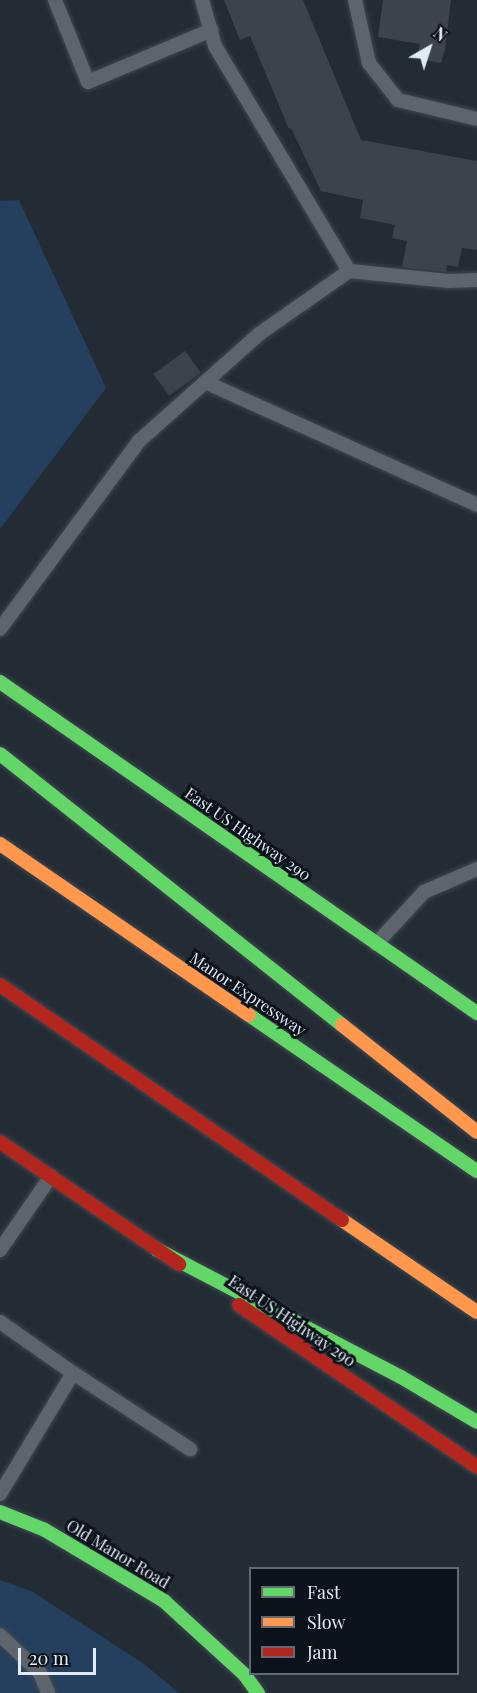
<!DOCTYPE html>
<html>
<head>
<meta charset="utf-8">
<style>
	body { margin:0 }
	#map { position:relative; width:477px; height:1693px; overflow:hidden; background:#232c35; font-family:"Playfair Display",serif }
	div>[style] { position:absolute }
	.green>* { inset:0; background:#24405e }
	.building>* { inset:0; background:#3c434b; transform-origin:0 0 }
	.roads { filter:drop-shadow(0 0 2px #404850) drop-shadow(0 0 2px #404850) }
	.lane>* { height:14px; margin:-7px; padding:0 7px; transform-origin:7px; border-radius:7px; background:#5e646b }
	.fast>* { height:14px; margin:-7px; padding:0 7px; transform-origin:7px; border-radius:7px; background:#63d668 }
	.slow>* { height:14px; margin:-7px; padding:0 7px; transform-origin:7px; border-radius:7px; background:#ff974d }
	.jam>* { height:14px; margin:-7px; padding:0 7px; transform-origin:7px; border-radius:7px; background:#b3261e }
	span { translate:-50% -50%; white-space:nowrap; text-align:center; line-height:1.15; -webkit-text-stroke:6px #0c131b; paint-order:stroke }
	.street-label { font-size:16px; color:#e1ebf6 }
	.legend { position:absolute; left:249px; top:1567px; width:210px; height:108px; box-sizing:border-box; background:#0c131b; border:2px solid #616973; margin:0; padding:8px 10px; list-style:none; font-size:18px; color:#e1ebf6 }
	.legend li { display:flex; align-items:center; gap:12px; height:30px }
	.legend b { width:30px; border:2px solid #616973 }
	.north { position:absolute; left:399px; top:18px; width:60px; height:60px; -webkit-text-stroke:4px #0c131b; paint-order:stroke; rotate:39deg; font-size:16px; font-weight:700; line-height:24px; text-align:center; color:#e1ebf6 }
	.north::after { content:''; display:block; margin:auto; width:21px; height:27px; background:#e1ebf6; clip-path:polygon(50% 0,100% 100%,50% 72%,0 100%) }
	.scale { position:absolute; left:18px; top:1648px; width:78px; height:27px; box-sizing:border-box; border:3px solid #e1ebf6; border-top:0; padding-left:8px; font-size:18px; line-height:21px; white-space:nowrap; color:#e1ebf6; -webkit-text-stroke:4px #0c131b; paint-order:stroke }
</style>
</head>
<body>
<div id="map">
	<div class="green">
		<i style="clip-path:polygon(19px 200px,106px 388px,0 529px,0 201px)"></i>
		<i style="clip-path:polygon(0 1580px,33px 1592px,144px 1664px,179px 1693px,0 1693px)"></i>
	</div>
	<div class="building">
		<i style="clip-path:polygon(224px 0,303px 0,361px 140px,477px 161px,477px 250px,462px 248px,458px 267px,447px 265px,446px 272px,402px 267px,407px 241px,392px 238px,395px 225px,360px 218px,363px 200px,321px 191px,291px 128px,289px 129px,250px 36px,240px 40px)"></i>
		<i style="clip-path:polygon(383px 0,451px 0,445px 49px,441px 63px,417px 59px,420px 44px,378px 37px)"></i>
		<i style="left:185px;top:351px;width:27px;height:39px;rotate:54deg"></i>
	</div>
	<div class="roads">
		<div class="lane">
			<i style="left:55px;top:0;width:88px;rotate:68.1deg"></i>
			<i style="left:88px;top:82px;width:134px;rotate:-22.8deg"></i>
			<i style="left:202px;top:0;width:48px;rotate:74.2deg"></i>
			<i style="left:215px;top:46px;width:262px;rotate:59.2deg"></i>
			<i style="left:355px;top:0;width:65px;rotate:77.5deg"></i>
			<i style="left:369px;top:63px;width:47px;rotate:51.9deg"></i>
			<i style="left:398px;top:100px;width:81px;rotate:13.5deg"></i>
			<i style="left:205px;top:382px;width:299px;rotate:24.3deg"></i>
			<i style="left:0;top:629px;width:234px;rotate:-53.5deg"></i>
			<i style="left:139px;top:441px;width:161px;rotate:-41.7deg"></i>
			<i style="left:259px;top:334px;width:110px;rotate:-35deg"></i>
			<i style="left:349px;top:271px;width:100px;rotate:5.7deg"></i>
			<i style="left:449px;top:281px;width:28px;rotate:-2deg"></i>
			<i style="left:376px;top:944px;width:71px;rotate:-47.3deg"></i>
			<i style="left:424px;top:892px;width:58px;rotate:-23.5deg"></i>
			<i style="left:0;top:1250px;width:90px;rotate:-55.4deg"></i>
			<i style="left:0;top:1322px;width:89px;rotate:34.9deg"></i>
			<i style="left:0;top:1494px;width:141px;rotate:-58.9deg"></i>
			<i style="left:73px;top:1373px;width:140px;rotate:33deg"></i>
			<i style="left:0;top:1635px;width:55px;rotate:43.5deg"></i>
			<i style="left:40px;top:1673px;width:22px;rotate:68deg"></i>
		</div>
		<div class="fast">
			<i style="left:0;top:682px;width:581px;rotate:34.76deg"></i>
			<i style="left:0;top:754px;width:436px;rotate:38.4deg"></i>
			<i style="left:249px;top:1015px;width:276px;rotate:34.4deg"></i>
			<i style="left:156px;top:1249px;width:276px;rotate:27.6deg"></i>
			<i style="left:401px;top:1377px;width:88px;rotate:30.6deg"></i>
			<i style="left:0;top:1512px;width:48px;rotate:21.8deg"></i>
			<i style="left:45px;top:1530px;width:139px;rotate:30.8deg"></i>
			<i style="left:164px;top:1601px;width:108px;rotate:42.4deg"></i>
			<i style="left:244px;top:1674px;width:24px;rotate:54deg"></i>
		</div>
		<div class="slow">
			<i style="left:0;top:844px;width:302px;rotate:34.5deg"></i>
			<i style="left:342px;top:1025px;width:172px;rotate:38.4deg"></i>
			<i style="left:342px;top:1220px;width:163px;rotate:34.3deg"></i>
		</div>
		<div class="jam">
			<i style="left:0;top:985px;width:415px;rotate:34.5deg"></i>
			<i style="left:0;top:1142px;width:217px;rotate:34.3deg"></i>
			<i style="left:239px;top:1305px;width:288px;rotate:34.2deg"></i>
		</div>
	</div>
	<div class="street-label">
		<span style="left:248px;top:834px;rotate:35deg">East US Highway 290</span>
		<span style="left:248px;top:994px;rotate:34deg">Manor Expressway</span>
		<span style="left:292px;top:1321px;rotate:34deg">East US Highway 290</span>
		<span style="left:118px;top:1554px;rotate:31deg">Old Manor Road</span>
	</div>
	<ul class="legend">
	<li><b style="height:8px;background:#63d668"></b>Fast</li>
	<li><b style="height:8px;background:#ff974d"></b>Slow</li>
	<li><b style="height:8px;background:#b3261e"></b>Jam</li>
	</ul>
	<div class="north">N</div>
	<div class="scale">20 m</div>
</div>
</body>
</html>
